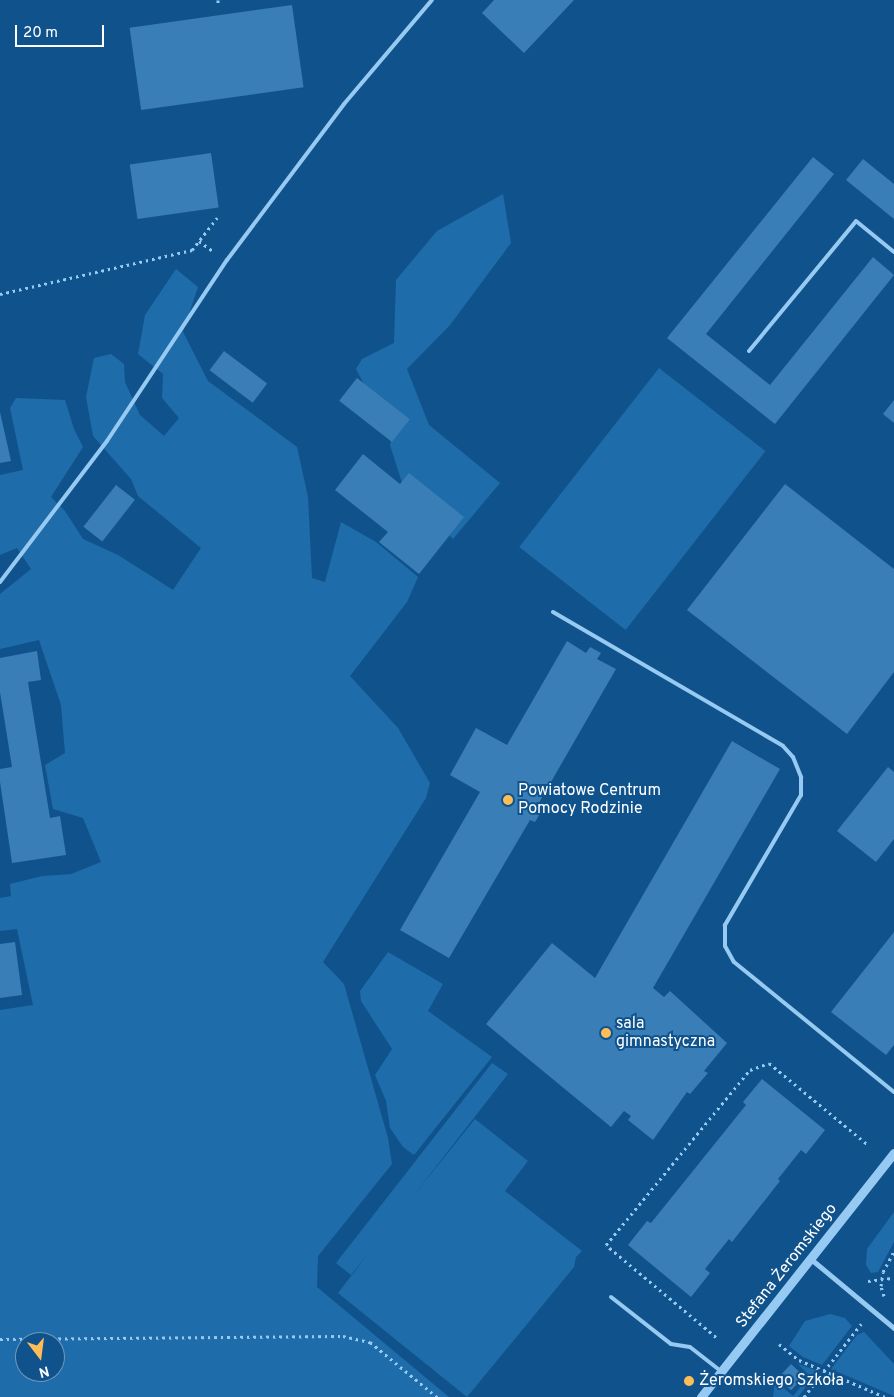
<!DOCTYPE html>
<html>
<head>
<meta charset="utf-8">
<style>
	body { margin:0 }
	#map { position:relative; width:894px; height:1397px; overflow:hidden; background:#10538c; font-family:Overpass,sans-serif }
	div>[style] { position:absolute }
	.green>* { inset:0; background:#1f6caa; transform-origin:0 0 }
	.building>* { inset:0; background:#397eb6; transform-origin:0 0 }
	.path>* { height:3px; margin-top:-1.5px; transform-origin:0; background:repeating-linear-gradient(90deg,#97caf2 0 2.5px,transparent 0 6.5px) }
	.service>* { height:4px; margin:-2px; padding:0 2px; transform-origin:2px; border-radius:2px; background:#97caf2 }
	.minor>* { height:5px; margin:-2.5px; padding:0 2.5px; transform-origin:2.5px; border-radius:2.5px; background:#97caf2 }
	.tertiary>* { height:9px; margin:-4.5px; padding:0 4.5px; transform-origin:4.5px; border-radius:4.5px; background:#97caf2 }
	.dots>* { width:14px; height:14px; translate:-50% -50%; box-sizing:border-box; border:2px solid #10538c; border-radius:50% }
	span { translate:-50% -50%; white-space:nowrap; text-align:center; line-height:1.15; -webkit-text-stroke:4px #10538c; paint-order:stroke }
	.poi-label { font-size:16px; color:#fff }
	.left { translate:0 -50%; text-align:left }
	.street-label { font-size:16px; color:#fff }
	.north { position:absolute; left:15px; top:1332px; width:50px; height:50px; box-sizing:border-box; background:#10538c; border:1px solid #7098ba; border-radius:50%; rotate:165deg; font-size:14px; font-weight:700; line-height:20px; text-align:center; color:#fff }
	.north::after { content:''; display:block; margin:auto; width:18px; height:22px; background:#ffbd58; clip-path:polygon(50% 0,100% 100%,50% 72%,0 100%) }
	.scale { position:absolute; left:15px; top:25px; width:89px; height:22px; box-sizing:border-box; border:2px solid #fff; border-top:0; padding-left:6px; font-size:15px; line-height:18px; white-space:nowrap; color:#fff; -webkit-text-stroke:4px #10538c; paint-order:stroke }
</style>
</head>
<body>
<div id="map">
	<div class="green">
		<i style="clip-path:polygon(503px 194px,511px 243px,450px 325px,407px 369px,429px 425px,500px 483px,453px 539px,403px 486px,390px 445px,397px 420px,366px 388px,356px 369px,362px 359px,394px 343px,396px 280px,437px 231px)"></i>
		<i style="clip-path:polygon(evenodd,176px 269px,198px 287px,183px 332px,208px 381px,297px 447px,308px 497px,312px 578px,325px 582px,341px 522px,376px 542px,418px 577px,407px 602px,350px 676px,398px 728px,430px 783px,426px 798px,323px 962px,344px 984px,388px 1138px,392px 1164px,318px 1256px,317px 1287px,449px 1397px,0 1397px,0 1010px,33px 1005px,17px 929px,0 931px,0 898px,11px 896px,10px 884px,42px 876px,71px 874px,101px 862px,83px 818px,53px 809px,45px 765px,65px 753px,61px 705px,39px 640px,0 649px,0 594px,31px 569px,17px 548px,0 555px,0 475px,23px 470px,10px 408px,16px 398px,65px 400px,74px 429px,83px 447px,51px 497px,65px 511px,83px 539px,118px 555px,173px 590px,201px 548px,138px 496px,131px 479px,93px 436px,86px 397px,94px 358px,111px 354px,124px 364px,125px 382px,140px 415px,164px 436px,179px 418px,162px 398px,163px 374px,138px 354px,145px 315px,176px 269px,25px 1342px,55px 1342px,55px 1372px,25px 1372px,25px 1342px)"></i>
		<i style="left:659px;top:368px;width:135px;height:227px;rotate:38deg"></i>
		<i style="clip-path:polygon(388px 952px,443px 984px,428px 1011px,492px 1057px,414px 1155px,403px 1147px,390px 1128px,386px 1101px,375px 1075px,392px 1049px,361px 1001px,360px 991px)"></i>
		<i style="clip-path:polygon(492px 1063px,508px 1074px,414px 1195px,475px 1119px,528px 1161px,505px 1191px,582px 1251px,576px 1257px,574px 1267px,467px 1397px,338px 1293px,369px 1253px,351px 1275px,336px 1263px)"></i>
		<i style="clip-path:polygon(894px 1212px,894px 1242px,878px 1272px,871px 1273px,866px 1265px,867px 1249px)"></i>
		<i style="clip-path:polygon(830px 1314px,845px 1318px,852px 1326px,822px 1365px,803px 1357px,789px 1346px,805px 1321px)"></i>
		<i style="clip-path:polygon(864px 1332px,894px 1364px,894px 1396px,831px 1369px,857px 1335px)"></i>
		<i style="clip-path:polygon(798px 1364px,818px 1371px,798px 1397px,773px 1397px,775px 1381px,793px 1396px,810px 1376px)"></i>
	</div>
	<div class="building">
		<i style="clip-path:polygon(494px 0,574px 0,524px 53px,482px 13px)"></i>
		<i style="left:292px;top:5px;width:83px;height:164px;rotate:82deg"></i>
		<i style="left:211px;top:153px;width:55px;height:82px;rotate:82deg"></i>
		<i style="clip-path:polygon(813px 157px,834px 174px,706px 334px,770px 385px,873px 257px,894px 275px,775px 424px,667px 338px)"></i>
		<i style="clip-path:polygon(863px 159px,894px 184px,894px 219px,846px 180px)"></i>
		<i style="left:224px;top:351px;width:54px;height:24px;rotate:37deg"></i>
		<i style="left:357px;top:378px;width:67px;height:29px;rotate:38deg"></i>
		<i style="clip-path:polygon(894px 400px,894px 423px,883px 414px)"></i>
		<i style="clip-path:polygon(0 412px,11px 461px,0 463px)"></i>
		<i style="clip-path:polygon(363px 454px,400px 484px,409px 473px,464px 517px,419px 574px,379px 542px,388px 532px,335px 490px)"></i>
		<i style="clip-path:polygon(785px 484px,894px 569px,894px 672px,847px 734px,687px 610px)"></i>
		<i style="left:116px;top:485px;width:24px;height:53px;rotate:38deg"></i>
		<i style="clip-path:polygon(567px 641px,586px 653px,590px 647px,601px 653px,597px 659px,616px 669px,536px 808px,541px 812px,535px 822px,530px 820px,449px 958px,400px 930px,480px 792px,450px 775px,476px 728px,507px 745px)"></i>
		<i style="clip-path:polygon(37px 651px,41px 680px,28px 682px,50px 818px,60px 816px,66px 855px,12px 863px,0 782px,0 769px,12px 767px,0 692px,0 658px)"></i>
		<i style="clip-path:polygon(732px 741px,780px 769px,653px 988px,664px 997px,670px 991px,727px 1043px,704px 1071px,708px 1073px,690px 1094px,687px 1092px,653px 1140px,628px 1120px,631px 1116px,624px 1111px,611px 1127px,486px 1024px,552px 943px,595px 978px)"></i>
		<i style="clip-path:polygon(888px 767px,894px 772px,894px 839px,876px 862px,837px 831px)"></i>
		<i style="clip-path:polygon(894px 932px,894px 1045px,886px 1055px,831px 1012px)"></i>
		<i style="clip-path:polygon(15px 942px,22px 995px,0 998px,0 944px)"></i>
		<i style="clip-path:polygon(762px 1079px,825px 1130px,806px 1154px,801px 1150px,778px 1179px,780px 1181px,732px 1242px,729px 1239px,705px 1269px,710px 1273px,691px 1297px,628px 1245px,647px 1221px,651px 1223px,746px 1105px,743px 1102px)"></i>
		<i style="left:791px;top:1364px;width:18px;height:19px;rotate:43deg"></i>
	</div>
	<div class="path">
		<i style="left:218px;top:0;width:6px;rotate:90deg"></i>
		<i style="left:199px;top:241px;width:17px;rotate:36deg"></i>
		<i style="left:0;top:294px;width:197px;rotate:-12.9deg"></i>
		<i style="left:192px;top:250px;width:41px;rotate:-52deg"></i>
		<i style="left:868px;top:1281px;width:26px;rotate:-7deg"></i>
		<i style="left:884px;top:1296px;width:10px;rotate:-107deg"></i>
		<i style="left:881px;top:1286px;width:14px;rotate:-82deg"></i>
		<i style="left:883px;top:1272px;width:24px;rotate:-62deg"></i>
		<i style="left:716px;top:1337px;width:143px;rotate:-140.1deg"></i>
		<i style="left:606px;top:1245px;width:227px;rotate:-50.6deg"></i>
		<i style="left:750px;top:1070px;width:20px;rotate:-20deg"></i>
		<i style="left:769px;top:1063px;width:127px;rotate:39.6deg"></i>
		<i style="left:0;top:1339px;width:343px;rotate:-0.5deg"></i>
		<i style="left:343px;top:1336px;width:28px;rotate:13deg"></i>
		<i style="left:370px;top:1342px;width:87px;rotate:39.4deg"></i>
		<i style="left:779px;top:1344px;width:26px;rotate:39deg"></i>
		<i style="left:799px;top:1360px;width:94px;rotate:23.3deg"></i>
		<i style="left:804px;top:1397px;width:93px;rotate:-52deg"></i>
	</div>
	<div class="service">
		<i style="left:749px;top:351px;width:168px;rotate:-50.5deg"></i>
		<i style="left:856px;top:221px;width:49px;rotate:39.2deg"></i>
		<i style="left:0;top:582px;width:177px;rotate:-52.8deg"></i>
		<i style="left:107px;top:441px;width:217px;rotate:-56.5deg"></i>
		<i style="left:227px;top:260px;width:195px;rotate:-53.1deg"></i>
		<i style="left:344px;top:104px;width:136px;rotate:-49.8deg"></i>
		<i style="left:553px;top:612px;width:266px;rotate:30.2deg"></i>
		<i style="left:783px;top:746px;width:15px;rotate:48deg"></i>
		<i style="left:793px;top:757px;width:22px;rotate:68deg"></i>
		<i style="left:801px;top:777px;width:18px;rotate:90deg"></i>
		<i style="left:801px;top:795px;width:151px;rotate:120.3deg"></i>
		<i style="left:725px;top:925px;width:21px;rotate:90deg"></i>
		<i style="left:725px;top:946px;width:18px;rotate:61deg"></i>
		<i style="left:734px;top:962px;width:206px;rotate:39.1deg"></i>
		<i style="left:611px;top:1297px;width:76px;rotate:38.1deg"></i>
		<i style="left:671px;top:1344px;width:19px;rotate:9deg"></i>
		<i style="left:690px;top:1347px;width:41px;rotate:38deg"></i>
	</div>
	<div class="minor">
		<i style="left:812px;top:1260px;width:107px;rotate:39.7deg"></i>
	</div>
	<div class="tertiary">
		<i style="left:701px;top:1397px;width:311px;rotate:-51.7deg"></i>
	</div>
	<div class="dots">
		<i style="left:508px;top:800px;background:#ffbd58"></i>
		<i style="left:606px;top:1033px;background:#ffbd58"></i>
		<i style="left:689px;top:1381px;background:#ffbd58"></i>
	</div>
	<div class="poi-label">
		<span class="left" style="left:518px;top:800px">Powiatowe Centrum<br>Pomocy Rodzinie</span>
		<span class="left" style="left:616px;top:1033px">sala<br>gimnastyczna</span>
		<span class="left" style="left:699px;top:1381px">Żeromskiego Szkoła</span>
	</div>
	<div class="street-label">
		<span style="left:787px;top:1266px;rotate:-52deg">Stefana Żeromskiego</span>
	</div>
	<div class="north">N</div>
	<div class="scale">20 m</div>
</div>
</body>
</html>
